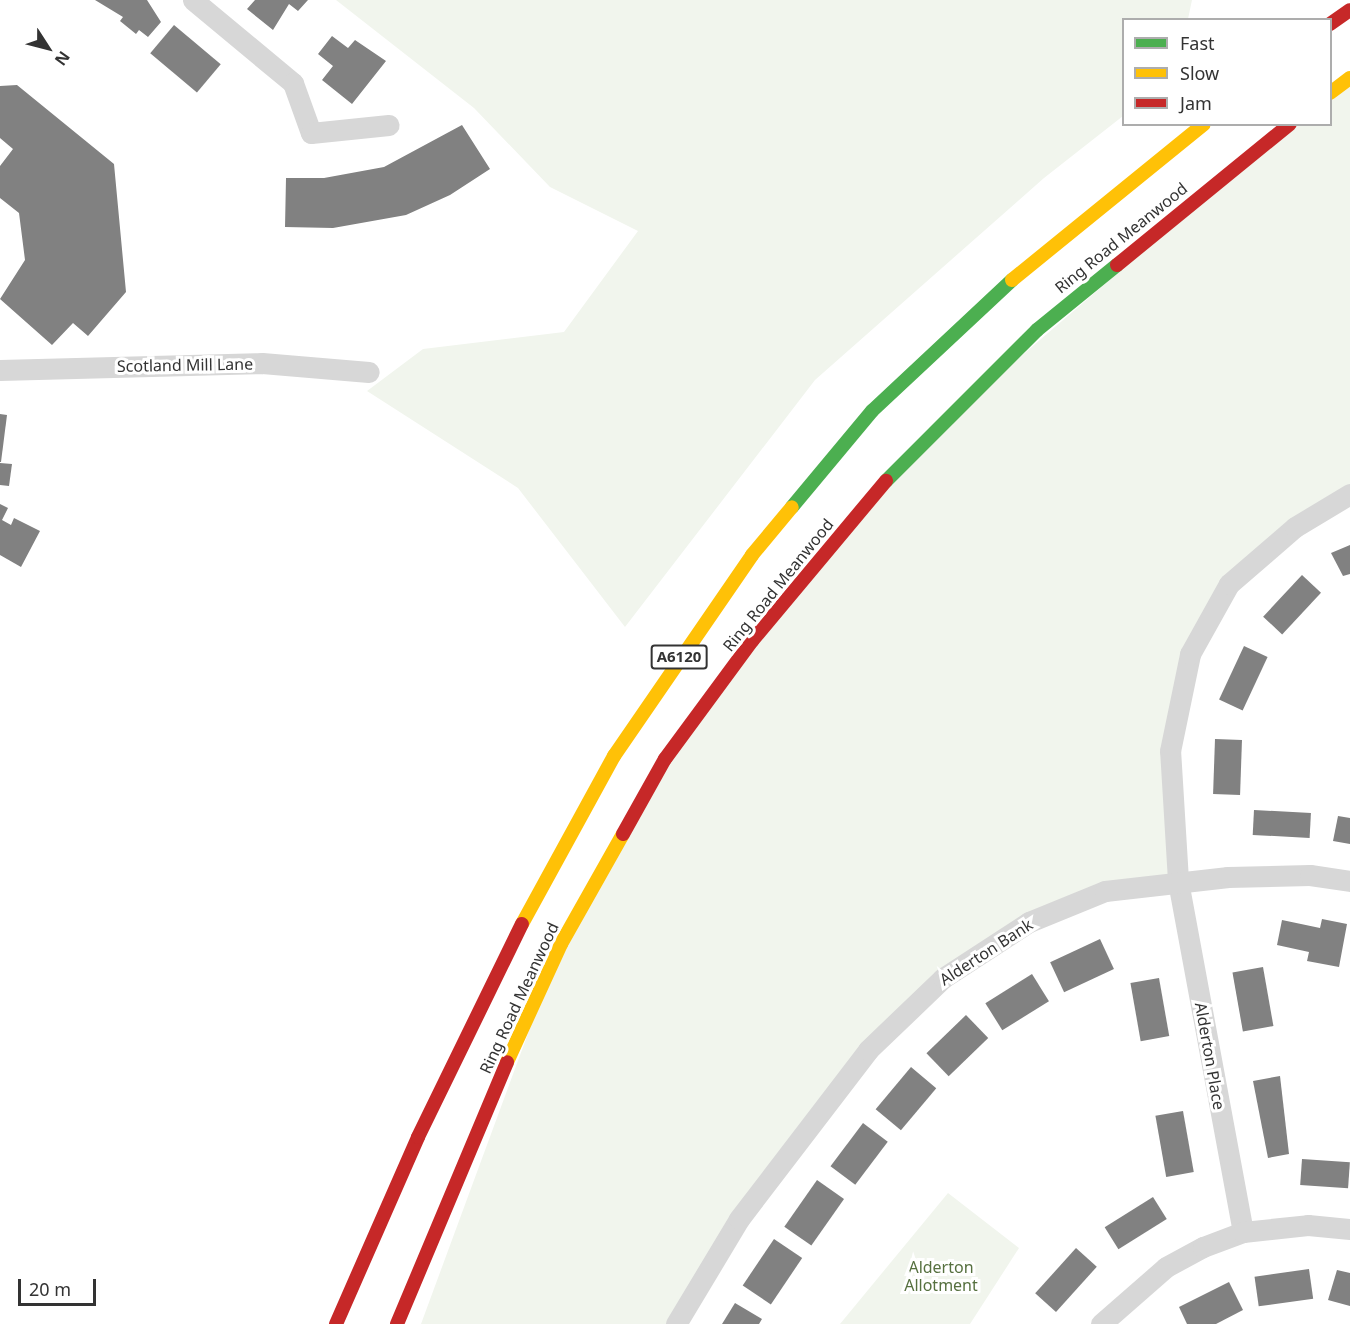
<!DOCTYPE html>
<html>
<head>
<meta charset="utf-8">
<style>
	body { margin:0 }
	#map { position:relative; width:1350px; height:1324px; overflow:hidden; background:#fff; font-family:"Noto Sans",sans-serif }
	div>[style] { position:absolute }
	.green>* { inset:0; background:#f1f5ed }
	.building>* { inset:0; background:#818181; transform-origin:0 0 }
	.street>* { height:21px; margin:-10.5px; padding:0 10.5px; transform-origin:10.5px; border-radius:10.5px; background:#d7d7d7 }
	.fast>* { height:14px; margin:-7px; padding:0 7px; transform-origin:7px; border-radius:7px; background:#4caf50 }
	.slow>* { height:14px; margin:-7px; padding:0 7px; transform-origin:7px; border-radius:7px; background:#ffc107 }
	.jam>* { height:14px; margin:-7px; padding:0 7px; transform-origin:7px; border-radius:7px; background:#c62828 }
	span { translate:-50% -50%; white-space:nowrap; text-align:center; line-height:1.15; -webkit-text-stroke:6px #fff; paint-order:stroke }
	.shield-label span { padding:2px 4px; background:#fff; border:2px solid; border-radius:4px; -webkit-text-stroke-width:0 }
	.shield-label { font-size:15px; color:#333; font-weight:700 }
	.street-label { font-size:16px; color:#333 }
	.park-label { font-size:16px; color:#56703f }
	.legend { position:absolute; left:1122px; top:18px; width:210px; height:108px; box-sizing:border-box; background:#fff; border:2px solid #adadad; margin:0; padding:8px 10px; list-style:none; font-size:18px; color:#333 }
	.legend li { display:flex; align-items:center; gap:12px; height:30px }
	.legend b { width:30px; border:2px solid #adadad }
	.north { position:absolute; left:18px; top:18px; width:60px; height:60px; -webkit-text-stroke:4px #fff; paint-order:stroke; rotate:126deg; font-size:16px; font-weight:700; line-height:24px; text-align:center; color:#333 }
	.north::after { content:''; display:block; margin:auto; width:21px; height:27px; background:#333; clip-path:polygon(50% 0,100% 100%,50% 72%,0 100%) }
	.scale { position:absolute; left:18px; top:1279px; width:78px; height:27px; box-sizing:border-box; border:3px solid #333; border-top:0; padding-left:8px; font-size:18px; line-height:21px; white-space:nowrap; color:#333; -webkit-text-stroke:4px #fff; paint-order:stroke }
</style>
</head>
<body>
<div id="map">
	<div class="green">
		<i style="clip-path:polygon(336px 0,1192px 0,1188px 19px,1124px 20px,1123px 116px,1044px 178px,815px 380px,625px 627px,518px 488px,367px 391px,423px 349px,564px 332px,638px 231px,550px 187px,474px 108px)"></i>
		<i style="clip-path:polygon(1350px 78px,1350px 494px,1229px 584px,1190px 654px,1170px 751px,1178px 880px,1029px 922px,868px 1050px,676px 1324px,421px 1324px,561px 944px,665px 759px,913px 449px,1290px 125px,1330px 124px,1331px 93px)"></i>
		<i style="clip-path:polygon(948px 1193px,1019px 1248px,970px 1324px,840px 1324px)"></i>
	</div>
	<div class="building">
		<i style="clip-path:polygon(95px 0,147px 0,161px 22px,148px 37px,139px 30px,136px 34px,120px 21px,123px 17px)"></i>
		<i style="clip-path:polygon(255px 0,308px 0,298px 11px,289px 4px,273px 30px,247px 9px)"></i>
		<i style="left:174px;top:25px;width:61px;height:37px;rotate:40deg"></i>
		<i style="clip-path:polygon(332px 36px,348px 48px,355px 40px,386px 61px,352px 104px,322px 80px,333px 66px,318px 54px)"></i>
		<i style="clip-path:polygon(17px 85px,114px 164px,126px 292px,88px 336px,73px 323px,52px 345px,0 299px,25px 260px,19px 213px,0 198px,0 166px,13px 149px,0 138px,0 86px)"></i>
		<i style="clip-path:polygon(462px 125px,490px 169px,450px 195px,406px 215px,333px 228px,285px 227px,286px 178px,324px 178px,384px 167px)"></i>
		<i style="clip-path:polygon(0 414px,7px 415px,1px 462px,0 462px)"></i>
		<i style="clip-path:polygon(0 463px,12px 464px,9px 486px,0 485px)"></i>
		<i style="clip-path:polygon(0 504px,8px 508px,2px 520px,11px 525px,14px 518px,40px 531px,21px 567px,0 555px)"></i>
		<i style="clip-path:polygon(1350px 545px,1350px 574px,1343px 576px,1331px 553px)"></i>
		<i style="left:1302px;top:575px;width:26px;height:57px;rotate:43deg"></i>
		<i style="left:1244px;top:646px;width:26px;height:59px;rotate:25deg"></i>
		<i style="left:1215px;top:739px;width:27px;height:55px;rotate:2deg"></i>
		<i style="left:1254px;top:810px;width:57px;height:25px;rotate:3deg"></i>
		<i style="clip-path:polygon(1338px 816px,1350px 818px,1350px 844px,1333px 841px)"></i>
		<i style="clip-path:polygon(1322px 919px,1347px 924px,1339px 967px,1307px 961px,1309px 952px,1277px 945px,1282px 920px,1320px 928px)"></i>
		<i style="left:1100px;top:939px;width:33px;height:55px;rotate:65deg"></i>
		<i style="left:1263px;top:967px;width:60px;height:31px;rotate:80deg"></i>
		<i style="left:1032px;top:974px;width:32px;height:55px;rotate:58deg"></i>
		<i style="left:1159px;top:978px;width:59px;height:29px;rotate:80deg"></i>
		<i style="left:966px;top:1015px;width:32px;height:55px;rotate:46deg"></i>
		<i style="left:911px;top:1067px;width:33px;height:55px;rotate:40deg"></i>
		<i style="clip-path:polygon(1280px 1076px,1289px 1154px,1268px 1158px,1253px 1081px)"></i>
		<i style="left:1183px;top:1111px;width:62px;height:28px;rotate:80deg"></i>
		<i style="left:863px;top:1123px;width:31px;height:54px;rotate:37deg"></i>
		<i style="left:1302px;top:1159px;width:48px;height:26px;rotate:4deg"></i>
		<i style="left:817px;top:1180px;width:33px;height:57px;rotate:35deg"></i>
		<i style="left:1153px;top:1197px;width:26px;height:57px;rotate:58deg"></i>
		<i style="left:774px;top:1239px;width:34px;height:56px;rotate:34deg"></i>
		<i style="left:1076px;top:1248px;width:28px;height:61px;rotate:42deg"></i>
		<i style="left:1309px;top:1269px;width:30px;height:55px;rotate:82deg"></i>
		<i style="clip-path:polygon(1337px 1270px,1350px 1273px,1350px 1306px,1328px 1300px)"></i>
		<i style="clip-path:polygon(1229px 1282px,1243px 1310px,1216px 1324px,1187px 1324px,1179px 1307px)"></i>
		<i style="clip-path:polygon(735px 1303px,762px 1319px,759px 1324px,722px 1324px)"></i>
	</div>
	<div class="street">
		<i style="left:193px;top:0;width:130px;rotate:39.7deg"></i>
		<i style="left:293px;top:83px;width:53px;rotate:70.2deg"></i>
		<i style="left:311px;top:133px;width:78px;rotate:-5.9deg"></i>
		<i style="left:0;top:370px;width:262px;rotate:-1.5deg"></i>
		<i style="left:262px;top:363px;width:107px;rotate:4.8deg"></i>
		<i style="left:1243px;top:1232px;width:358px;rotate:-100.5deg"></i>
		<i style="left:1178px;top:880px;width:129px;rotate:-93.5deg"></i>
		<i style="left:1170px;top:751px;width:99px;rotate:-78.3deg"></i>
		<i style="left:1190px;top:654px;width:80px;rotate:-60.9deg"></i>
		<i style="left:1229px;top:584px;width:87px;rotate:-40.8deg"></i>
		<i style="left:1295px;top:527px;width:64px;rotate:-31deg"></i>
		<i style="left:676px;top:1324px;width:122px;rotate:-59deg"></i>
		<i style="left:739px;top:1219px;width:213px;rotate:-52.6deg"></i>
		<i style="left:868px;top:1050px;width:104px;rotate:-43.8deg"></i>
		<i style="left:943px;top:978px;width:103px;rotate:-33.1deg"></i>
		<i style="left:1029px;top:922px;width:82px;rotate:-22.2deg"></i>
		<i style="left:1105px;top:891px;width:124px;rotate:-6.5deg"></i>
		<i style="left:1228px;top:877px;width:82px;rotate:-1.4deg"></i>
		<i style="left:1310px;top:875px;width:40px;rotate:8.5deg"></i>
		<i style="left:1101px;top:1324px;width:86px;rotate:-41.2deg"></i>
		<i style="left:1166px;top:1267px;width:42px;rotate:-28.4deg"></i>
		<i style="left:1203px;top:1247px;width:43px;rotate:-20.6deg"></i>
		<i style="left:1243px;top:1232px;width:65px;rotate:-6.1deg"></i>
		<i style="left:1308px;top:1225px;width:42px;rotate:5.4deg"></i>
	</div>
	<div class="fast">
		<i style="left:886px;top:481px;width:214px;rotate:-45deg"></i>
		<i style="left:1037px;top:330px;width:103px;rotate:-39.1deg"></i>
		<i style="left:792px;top:507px;width:125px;rotate:-50.2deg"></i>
		<i style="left:872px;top:411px;width:192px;rotate:-43.1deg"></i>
	</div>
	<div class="slow">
		<i style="left:1330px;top:93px;width:25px;rotate:-37deg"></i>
		<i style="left:1012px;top:280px;width:247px;rotate:-39.1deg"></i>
		<i style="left:522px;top:924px;width:192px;rotate:-61.3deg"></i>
		<i style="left:614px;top:756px;width:244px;rotate:-55.5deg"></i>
		<i style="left:752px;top:555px;width:62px;rotate:-50.2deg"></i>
		<i style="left:507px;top:1062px;width:130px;rotate:-65.4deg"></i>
		<i style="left:561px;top:944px;width:126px;rotate:-60.6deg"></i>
	</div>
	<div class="jam">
		<i style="left:1330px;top:24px;width:24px;rotate:-35deg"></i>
		<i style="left:1117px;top:265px;width:223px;rotate:-39.2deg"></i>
		<i style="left:623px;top:834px;width:86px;rotate:-60.8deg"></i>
		<i style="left:665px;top:759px;width:147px;rotate:-53.6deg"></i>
		<i style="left:752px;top:641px;width:209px;rotate:-50.1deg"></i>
		<i style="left:336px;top:1324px;width:204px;rotate:-66.3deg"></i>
		<i style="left:418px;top:1137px;width:237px;rotate:-64deg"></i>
		<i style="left:397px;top:1324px;width:284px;rotate:-67.2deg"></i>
	</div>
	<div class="shield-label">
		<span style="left:679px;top:657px">A6120</span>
	</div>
	<div class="street-label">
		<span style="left:1121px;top:238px;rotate:-39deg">Ring Road Meanwood</span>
		<span style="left:185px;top:365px;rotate:-1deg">Scotland Mill Lane</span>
		<span style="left:778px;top:585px;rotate:-51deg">Ring Road Meanwood</span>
		<span style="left:986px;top:952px;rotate:-33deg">Alderton Bank</span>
		<span style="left:519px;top:998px;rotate:-65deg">Ring Road Meanwood</span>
		<span style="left:1210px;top:1056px;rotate:80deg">Alderton Place</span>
	</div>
	<div class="park-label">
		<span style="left:941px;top:1276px">Alderton<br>Allotment</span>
	</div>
	<ul class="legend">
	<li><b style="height:8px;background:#4caf50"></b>Fast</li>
	<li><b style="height:8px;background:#ffc107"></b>Slow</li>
	<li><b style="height:8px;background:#c62828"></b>Jam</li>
	</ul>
	<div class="north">N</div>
	<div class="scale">20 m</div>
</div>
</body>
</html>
